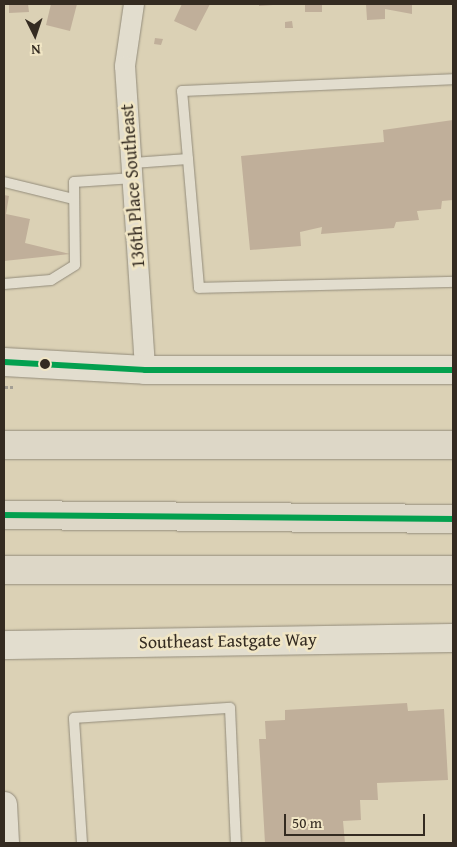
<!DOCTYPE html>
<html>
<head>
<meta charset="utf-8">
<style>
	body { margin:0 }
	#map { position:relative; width:457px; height:847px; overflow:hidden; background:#dbd1b5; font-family:"Gentium Book Plus",serif }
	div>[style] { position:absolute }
	.building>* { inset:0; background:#c0af9a; transform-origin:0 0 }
	.path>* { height:3px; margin-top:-1.5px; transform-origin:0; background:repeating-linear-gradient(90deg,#a49f94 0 4px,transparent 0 6.5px) }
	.roads { filter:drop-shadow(0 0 1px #938c7b) drop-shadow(0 0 1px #938c7b) }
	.service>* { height:10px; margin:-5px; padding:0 5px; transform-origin:5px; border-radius:5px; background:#e2ddce }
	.minor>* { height:20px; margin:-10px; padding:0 10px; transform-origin:10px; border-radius:10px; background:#e2ddce }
	.tertiary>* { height:25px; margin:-12.5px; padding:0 12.5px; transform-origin:12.5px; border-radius:12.5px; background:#e2ddce }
	.secondary>* { height:28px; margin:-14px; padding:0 14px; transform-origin:14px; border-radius:14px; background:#e2ddce }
	.motorway>* { height:28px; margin:-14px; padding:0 14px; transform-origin:14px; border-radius:14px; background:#ddd7c7 }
	.bus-1>* { height:6px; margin:-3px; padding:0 3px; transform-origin:3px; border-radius:3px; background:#03a04f }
	.dots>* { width:14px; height:14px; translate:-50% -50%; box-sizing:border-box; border:2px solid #f1e6c5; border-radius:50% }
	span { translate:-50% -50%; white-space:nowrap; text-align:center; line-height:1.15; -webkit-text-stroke:5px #f1e6c5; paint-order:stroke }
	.street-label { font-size:18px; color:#342b21 }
	.frame { position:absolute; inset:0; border:5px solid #342b21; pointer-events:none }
	.north { position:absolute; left:10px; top:10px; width:50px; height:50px; -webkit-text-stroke:4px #f1e6c5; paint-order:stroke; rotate:176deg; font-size:14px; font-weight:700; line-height:20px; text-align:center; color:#342b21 }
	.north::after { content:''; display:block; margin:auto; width:18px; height:22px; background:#342b21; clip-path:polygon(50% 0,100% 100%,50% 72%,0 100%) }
	.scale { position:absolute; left:284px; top:814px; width:141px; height:22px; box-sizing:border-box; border:2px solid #342b21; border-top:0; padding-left:6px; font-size:15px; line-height:18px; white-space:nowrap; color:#342b21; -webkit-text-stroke:4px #f1e6c5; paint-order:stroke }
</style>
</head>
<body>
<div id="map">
	<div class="building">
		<i style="clip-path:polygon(9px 4px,28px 4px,29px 12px,9px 13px)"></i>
		<i style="clip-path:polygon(51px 4px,77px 4px,70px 31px,46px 25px)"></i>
		<i style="clip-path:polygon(182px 4px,210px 4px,196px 31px,174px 21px)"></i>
		<i style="clip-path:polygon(259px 4px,273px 4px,273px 5px,259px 6px)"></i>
		<i style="left:305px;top:4px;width:17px;height:8px"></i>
		<i style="clip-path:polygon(366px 4px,412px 4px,412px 14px,385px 9px,385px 19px,367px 20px)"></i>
		<i style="clip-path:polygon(292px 21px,293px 28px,285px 28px,285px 22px)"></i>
		<i style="clip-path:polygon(155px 38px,163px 39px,161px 45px,154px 44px)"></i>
		<i style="clip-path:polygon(453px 120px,453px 200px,442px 201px,441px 209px,417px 211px,419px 220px,396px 222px,394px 228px,321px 234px,322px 227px,300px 232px,301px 246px,250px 250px,241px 156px,384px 142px,383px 130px)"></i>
		<i style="clip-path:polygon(4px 195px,9px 196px,6px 214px,30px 219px,25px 243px,70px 254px,4px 261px)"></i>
		<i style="clip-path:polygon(407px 703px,408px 711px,444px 709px,448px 780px,377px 783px,378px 800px,360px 800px,361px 820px,343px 821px,345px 843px,265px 843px,259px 739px,266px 739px,265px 721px,285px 720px,285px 710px)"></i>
	</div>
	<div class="path">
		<i style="left:4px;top:387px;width:9px"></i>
	</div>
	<div class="roads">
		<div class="service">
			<i style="left:188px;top:159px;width:68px;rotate:-95deg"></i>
			<i style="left:182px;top:91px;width:271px;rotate:-2.5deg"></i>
			<i style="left:133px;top:163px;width:55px;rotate:-4.2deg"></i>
			<i style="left:188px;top:159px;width:129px;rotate:85.1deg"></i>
			<i style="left:199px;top:288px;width:254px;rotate:-1.4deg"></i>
			<i style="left:4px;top:182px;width:72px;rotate:13.7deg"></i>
			<i style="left:4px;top:284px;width:47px;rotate:-4.9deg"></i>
			<i style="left:51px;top:280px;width:28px;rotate:-32deg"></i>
			<i style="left:75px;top:265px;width:83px;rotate:-90.7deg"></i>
			<i style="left:74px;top:182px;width:60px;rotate:-3.8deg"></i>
			<i style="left:82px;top:843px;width:125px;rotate:-93.7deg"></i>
			<i style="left:74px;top:718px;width:156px;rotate:-3.7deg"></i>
			<i style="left:230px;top:708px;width:135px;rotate:87.5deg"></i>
		</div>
		<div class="minor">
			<i style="left:134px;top:4px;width:63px;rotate:98.3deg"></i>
			<i style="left:125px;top:66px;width:305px;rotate:86.2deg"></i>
		</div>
		<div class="tertiary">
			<i style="left:4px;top:804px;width:39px;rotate:87deg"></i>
		</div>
		<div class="secondary">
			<i style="left:4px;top:362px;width:141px;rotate:3.2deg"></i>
			<i style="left:145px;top:370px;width:308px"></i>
			<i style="left:4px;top:645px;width:449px;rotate:-0.9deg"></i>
		</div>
		<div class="motorway">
			<i style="left:4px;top:445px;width:449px"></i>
			<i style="left:4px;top:515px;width:449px;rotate:0.5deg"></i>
			<i style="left:4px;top:570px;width:449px"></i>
		</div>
	</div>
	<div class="bus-1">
		<i style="left:4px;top:362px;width:141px;rotate:3.2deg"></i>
		<i style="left:145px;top:370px;width:308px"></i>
		<i style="left:4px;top:515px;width:449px;rotate:0.5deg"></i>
	</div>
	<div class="dots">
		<i style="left:45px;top:364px;background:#342b21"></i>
	</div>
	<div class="street-label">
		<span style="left:133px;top:186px;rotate:-94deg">136th Place Southeast</span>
		<span style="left:228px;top:641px;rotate:-1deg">Southeast Eastgate Way</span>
	</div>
	<div class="frame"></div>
	<div class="north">N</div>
	<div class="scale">50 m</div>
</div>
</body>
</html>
